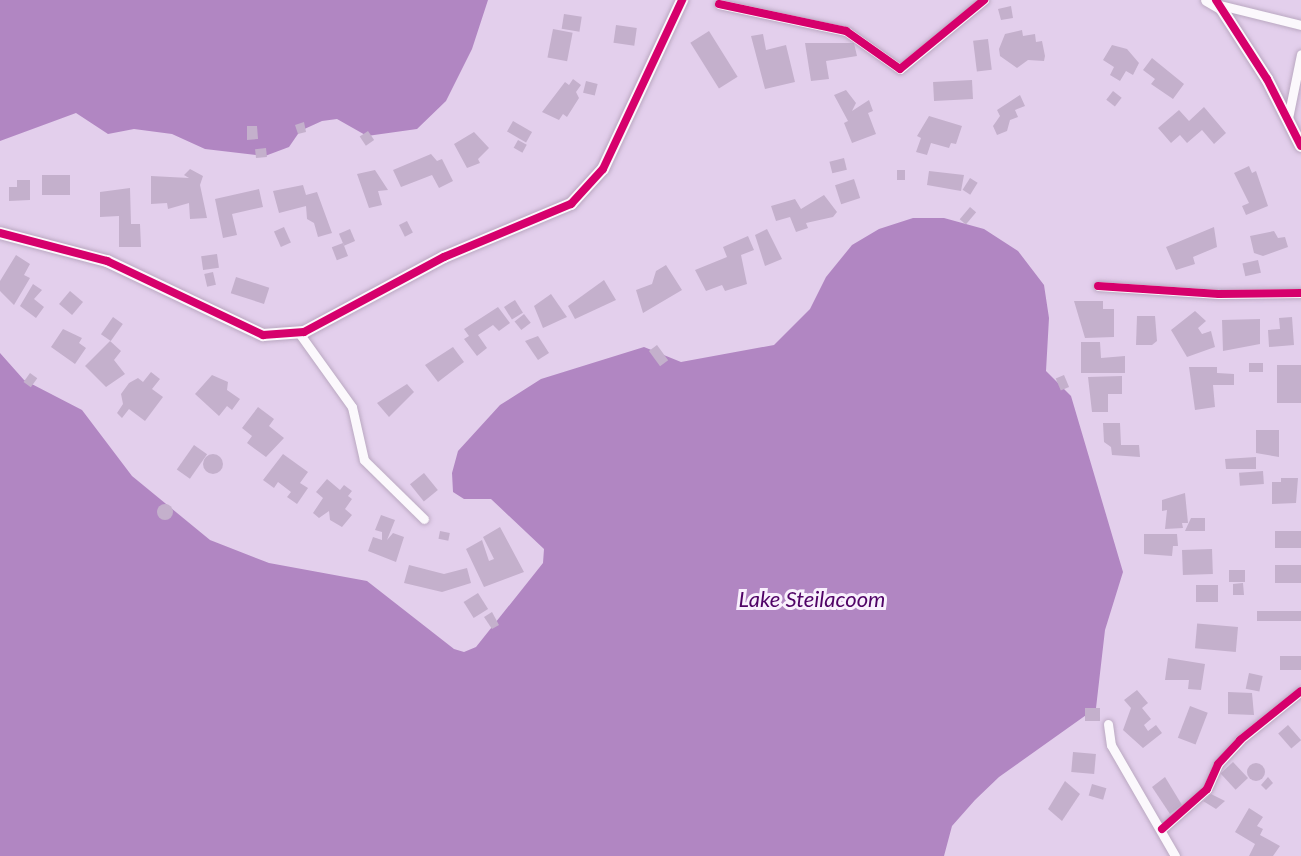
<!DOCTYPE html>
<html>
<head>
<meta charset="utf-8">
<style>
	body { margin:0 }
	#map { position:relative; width:1301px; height:856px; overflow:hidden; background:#e3cfec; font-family:Lato,sans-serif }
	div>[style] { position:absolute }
	.water>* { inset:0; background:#b186c2 }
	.building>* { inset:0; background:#c4b0cc; transform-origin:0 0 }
	.round { border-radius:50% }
	.roads { filter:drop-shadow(0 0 2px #baa8c1) drop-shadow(0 0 2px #baa8c1) }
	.minor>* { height:9px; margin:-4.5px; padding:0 4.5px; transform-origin:4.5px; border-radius:4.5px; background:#fbf8fc }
	.tertiary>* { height:12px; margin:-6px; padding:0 6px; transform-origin:6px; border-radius:6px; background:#fbf8fc }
	.cycleway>* { height:8px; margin:-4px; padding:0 4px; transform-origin:4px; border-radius:4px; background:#d6006c }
	span { translate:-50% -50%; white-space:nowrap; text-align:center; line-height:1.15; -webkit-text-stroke:6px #f9f0fd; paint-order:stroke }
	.water-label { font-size:22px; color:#500366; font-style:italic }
</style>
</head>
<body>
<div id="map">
	<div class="water">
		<i style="clip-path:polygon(0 0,488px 0,472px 49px,446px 101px,417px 129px,367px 136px,337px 119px,322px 121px,300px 131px,289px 147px,265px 156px,205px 149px,172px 134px,134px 129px,108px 134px,76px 113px,0 141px)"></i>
		<i style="clip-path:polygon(913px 218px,944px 218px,984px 229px,1018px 251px,1044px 285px,1049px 318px,1046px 371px,1071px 396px,1123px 572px,1105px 630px,1096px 708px,999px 777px,975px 800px,952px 826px,944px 856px,0 856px,0 353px,24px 380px,82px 410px,132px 476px,210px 540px,269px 563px,367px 581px,454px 649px,464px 652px,476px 647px,543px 563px,544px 549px,491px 499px,464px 499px,453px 492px,452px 473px,458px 451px,500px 405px,541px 379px,644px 347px,681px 362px,774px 345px,810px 309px,826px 277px,852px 245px,879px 229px)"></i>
	</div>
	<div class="building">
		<i style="clip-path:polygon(1011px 6px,1013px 18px,1001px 20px,998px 9px)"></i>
		<i style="left:564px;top:14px;width:18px;height:15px;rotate:9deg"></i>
		<i style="left:616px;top:25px;width:21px;height:18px;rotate:8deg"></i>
		<i style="left:553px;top:29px;width:20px;height:29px;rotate:11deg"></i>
		<i style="clip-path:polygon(1022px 30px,1023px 36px,1035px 34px,1036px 42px,1042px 41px,1045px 56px,1044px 61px,1028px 60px,1017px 68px,1000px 56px,999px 49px,1005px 34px)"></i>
		<i style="left:709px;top:31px;width:54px;height:22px;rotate:58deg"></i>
		<i style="clip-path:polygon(763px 34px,766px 50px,786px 45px,795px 82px,765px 89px,751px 36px)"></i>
		<i style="left:988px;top:39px;width:31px;height:15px;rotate:83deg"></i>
		<i style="clip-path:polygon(805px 43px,854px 43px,857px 56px,826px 61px,829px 79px,811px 81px)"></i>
		<i style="clip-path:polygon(1112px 45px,1127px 49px,1139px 63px,1133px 75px,1126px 71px,1120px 81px,1110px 75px,1114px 67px,1103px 60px)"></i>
		<i style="clip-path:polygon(1152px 58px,1184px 84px,1173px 99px,1151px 84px,1155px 79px,1143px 70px)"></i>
		<i style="clip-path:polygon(573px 79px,581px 85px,576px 92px,579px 98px,567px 117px,563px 114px,559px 120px,542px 112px,565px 82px,569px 85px)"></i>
		<i style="left:972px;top:80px;width:19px;height:39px;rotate:87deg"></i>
		<i style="left:586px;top:81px;width:12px;height:12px;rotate:14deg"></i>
		<i style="clip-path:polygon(846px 90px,856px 103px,852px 111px,869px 100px,873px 111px,868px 113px,876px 134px,852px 143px,844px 123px,848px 121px,834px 95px)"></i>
		<i style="left:1113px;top:91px;width:11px;height:11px;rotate:38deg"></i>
		<i style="clip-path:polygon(1020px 95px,1025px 106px,1015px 110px,1018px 117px,1010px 120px,1007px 131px,997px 135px,993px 126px,1000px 116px,997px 110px)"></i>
		<i style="clip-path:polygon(1204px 107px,1226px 133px,1214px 144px,1202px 130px,1187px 143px,1180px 135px,1171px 143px,1158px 128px,1179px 110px,1189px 121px)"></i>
		<i style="clip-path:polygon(929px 116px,962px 126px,956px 144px,951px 143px,949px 148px,931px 143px,927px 155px,916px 152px,921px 138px,917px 136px)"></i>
		<i style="left:513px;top:121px;width:22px;height:12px;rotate:30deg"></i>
		<i style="clip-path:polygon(304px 122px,306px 132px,298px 134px,295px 125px)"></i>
		<i style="clip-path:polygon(247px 126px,257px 126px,258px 139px,247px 140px)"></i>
		<i style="left:368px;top:131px;width:11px;height:10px;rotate:56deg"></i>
		<i style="clip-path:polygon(474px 132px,489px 148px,478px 159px,480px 163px,467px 168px,454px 144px)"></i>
		<i style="left:518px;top:140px;width:10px;height:9px;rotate:29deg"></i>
		<i style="left:266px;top:148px;width:9px;height:11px;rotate:84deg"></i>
		<i style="clip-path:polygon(431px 154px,437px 161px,442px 159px,453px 181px,439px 188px,432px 175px,401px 187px,393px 170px)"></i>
		<i style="left:844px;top:158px;width:12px;height:15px;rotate:76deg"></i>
		<i style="clip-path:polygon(1249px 166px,1252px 173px,1256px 171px,1268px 206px,1246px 215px,1242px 206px,1249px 203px,1234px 173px)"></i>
		<i style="clip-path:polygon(190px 169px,203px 176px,200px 185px,207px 218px,190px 219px,189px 203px,168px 209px,167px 203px,151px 204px,151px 176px,189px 178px,184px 175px)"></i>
		<i style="clip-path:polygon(375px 170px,388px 190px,378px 191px,382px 205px,369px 208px,357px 174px)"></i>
		<i style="left:897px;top:170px;width:8px;height:10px"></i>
		<i style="clip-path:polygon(929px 171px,964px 175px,961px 191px,927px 185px)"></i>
		<i style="left:70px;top:175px;width:20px;height:28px;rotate:90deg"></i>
		<i style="left:970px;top:178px;width:9px;height:14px;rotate:32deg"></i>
		<i style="left:854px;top:179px;width:20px;height:20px;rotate:72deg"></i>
		<i style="clip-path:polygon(17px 180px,30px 180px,30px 200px,9px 201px,9px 187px,17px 187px)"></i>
		<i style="clip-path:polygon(303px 185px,306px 195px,317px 192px,332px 233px,318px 237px,314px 223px,307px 219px,306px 206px,279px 213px,273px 191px)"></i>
		<i style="clip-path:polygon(130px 188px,131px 224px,140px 224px,141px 247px,119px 247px,119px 216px,100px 217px,100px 192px)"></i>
		<i style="clip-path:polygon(259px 189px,263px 207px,232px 214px,237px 235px,223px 238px,215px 199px)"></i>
		<i style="clip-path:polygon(824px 195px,837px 212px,833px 217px,806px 223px,808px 228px,796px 232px,790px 217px,776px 221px,771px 206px,795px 199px,801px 209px)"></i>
		<i style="left:970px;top:207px;width:8px;height:16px;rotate:40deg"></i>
		<i style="left:407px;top:221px;width:13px;height:9px;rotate:63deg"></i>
		<i style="left:284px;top:227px;width:17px;height:11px;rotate:66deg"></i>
		<i style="clip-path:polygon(1214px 227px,1217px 247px,1193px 257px,1195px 264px,1176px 270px,1166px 247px)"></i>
		<i style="left:350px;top:229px;width:13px;height:12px;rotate:67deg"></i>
		<i style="clip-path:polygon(767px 229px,782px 259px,765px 266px,755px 235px)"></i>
		<i style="clip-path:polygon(1274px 231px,1278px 238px,1285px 237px,1288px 247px,1263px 256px,1254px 253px,1250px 236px)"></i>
		<i style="clip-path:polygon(748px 236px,754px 250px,741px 255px,747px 284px,725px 291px,722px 285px,706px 291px,695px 270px,727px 257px,723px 247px)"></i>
		<i style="left:343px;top:243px;width:14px;height:12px;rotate:69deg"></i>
		<i style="left:217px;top:254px;width:14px;height:16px;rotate:82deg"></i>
		<i style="clip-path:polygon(16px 255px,30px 264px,24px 275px,30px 278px,14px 305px,0 291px,0 281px)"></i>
		<i style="left:1258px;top:260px;width:13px;height:16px;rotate:77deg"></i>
		<i style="clip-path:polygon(666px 265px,682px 290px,643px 313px,636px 290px,652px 284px,656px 271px)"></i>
		<i style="left:213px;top:272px;width:13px;height:9px;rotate:77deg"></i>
		<i style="left:236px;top:277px;width:35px;height:17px;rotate:18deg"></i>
		<i style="clip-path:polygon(604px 280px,616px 300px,575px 319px,568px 306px)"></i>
		<i style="clip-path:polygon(33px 284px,42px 290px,34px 299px,44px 307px,36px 318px,20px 306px)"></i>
		<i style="left:70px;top:291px;width:17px;height:17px;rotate:40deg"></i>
		<i style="clip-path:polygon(551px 294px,567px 317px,543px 328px,534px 306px)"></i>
		<i style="left:515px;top:300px;width:15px;height:13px;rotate:58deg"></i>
		<i style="clip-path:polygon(1074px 301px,1103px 301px,1103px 309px,1114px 309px,1114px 337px,1085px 338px)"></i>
		<i style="clip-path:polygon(498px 307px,510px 323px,499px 331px,493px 325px,478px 335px,487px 348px,477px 356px,464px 339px,469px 336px,464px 329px)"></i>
		<i style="clip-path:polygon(1195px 311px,1206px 321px,1198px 328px,1202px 334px,1211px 331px,1215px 347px,1187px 357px,1171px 330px)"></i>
		<i style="left:524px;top:314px;width:11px;height:12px;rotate:52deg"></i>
		<i style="clip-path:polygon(1137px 316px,1155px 316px,1157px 341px,1152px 345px,1136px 345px)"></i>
		<i style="left:113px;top:317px;width:12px;height:21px;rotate:35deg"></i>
		<i style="clip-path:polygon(1292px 317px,1294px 345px,1269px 347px,1268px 330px,1280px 329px,1279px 318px)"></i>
		<i style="clip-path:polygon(1260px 319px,1260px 344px,1223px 351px,1222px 320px)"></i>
		<i style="clip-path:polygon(63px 329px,82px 338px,79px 343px,86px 348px,75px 364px,51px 347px)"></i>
		<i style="clip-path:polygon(538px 336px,549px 353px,538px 360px,525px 341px)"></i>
		<i style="clip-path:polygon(110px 341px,121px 351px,114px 360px,125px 374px,106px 387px,85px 366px)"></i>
		<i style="clip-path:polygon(1081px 342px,1100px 342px,1101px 358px,1125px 356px,1125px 373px,1081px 373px)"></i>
		<i style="left:657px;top:345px;width:19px;height:10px;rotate:54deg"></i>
		<i style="clip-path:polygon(453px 347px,464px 362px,438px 382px,425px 365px)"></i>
		<i style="left:1249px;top:363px;width:14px;height:9px"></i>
		<i style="left:1301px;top:365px;width:38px;height:24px;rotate:90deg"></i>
		<i style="clip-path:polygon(1189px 367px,1217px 367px,1217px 373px,1234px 374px,1234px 385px,1213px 385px,1215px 407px,1195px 410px)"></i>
		<i style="clip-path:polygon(151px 372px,160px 379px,152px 389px,163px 397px,145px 421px,129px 409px,122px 418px,117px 413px,123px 404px,121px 394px,129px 383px,138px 378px,143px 382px)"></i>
		<i style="left:30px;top:373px;width:9px;height:11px;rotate:36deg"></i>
		<i style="clip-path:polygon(212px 375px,228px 382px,227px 390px,240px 399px,232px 410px,227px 406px,219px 416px,195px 394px)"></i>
		<i style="left:1064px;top:375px;width:13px;height:9px;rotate:67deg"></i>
		<i style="clip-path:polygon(1122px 376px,1122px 394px,1108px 394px,1108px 412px,1092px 412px,1088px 377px)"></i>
		<i style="clip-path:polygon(407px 384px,414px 392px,389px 417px,377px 403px)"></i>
		<i style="clip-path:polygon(258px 407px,274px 419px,269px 426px,284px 438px,266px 457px,247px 443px,252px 436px,242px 428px)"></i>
		<i style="clip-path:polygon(1103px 423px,1120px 423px,1121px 445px,1139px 445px,1140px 457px,1112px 455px,1111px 447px,1104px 442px)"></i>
		<i style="clip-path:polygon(1256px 430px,1279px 430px,1279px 457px,1256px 453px)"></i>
		<i style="left:194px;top:445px;width:16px;height:30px;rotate:35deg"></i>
		<i style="clip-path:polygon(283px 454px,308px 472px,300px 483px,308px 488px,297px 504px,287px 497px,291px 492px,278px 482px,274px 488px,263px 480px)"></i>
		<i class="round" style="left:203px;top:454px;width:20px;height:20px"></i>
		<i style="clip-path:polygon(1256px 457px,1256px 469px,1226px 469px,1225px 459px)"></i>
		<i style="left:1263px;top:471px;width:13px;height:24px;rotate:86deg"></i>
		<i style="left:424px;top:473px;width:22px;height:18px;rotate:51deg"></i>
		<i style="clip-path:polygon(1281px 478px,1298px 478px,1296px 503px,1272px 504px,1272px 482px,1281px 482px)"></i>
		<i style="clip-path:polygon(327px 479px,340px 490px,344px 485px,352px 491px,348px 496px,352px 499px,345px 509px,352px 515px,342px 527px,330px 520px,329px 511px,319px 518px,313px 513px,323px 498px,316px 492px)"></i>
		<i style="clip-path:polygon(1185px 493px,1188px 523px,1182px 523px,1183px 528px,1165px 529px,1167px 510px,1162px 511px,1162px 500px)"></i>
		<i class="round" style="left:157px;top:504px;width:16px;height:16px"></i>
		<i style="clip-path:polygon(381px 515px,395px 520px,387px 540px,393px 533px,404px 537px,396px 562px,368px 551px,373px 537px,382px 540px,382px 532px,375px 530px)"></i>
		<i style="clip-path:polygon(1191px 518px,1205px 518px,1205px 531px,1185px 531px)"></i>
		<i style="clip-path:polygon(500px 527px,524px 572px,484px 587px,466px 549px,482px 540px,489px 561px,494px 559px,483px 537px)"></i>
		<i style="left:440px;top:531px;width:10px;height:8px;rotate:11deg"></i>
		<i style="left:1275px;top:531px;width:26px;height:17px"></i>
		<i style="clip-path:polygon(1144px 534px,1177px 534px,1178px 546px,1173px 546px,1172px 556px,1144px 554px)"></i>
		<i style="left:1212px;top:549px;width:25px;height:30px;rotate:88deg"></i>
		<i style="clip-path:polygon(409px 565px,444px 574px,467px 568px,471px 583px,442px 592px,404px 583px)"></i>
		<i style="left:1301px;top:565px;width:18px;height:26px;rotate:90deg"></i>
		<i style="left:1229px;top:570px;width:16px;height:12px"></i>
		<i style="clip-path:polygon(1243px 583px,1244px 595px,1233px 595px,1233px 584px)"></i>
		<i style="left:1196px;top:585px;width:22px;height:17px"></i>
		<i style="left:478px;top:593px;width:19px;height:17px;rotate:58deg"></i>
		<i style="left:1257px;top:611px;width:44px;height:10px"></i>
		<i style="clip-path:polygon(492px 612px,499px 625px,492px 629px,484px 617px)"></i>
		<i style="left:1238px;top:627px;width:25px;height:41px;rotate:95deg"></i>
		<i style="left:1301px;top:656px;width:14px;height:21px;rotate:90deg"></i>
		<i style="clip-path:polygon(1168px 658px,1205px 664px,1201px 690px,1188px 689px,1189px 680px,1165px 680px)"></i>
		<i style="left:1249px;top:673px;width:14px;height:16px;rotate:12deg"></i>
		<i style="clip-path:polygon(1137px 690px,1148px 703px,1142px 708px,1151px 719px,1144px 725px,1148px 731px,1156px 725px,1162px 733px,1143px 748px,1123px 730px,1131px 708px,1124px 700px)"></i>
		<i style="clip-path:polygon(1228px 692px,1252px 693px,1254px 715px,1228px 714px)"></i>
		<i style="left:1190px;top:706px;width:19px;height:34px;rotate:21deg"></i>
		<i style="left:1100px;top:708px;width:13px;height:15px;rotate:90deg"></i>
		<i style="left:1288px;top:725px;width:20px;height:13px;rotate:49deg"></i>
		<i style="left:1073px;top:752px;width:23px;height:20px;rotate:5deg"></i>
		<i style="left:1233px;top:762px;width:22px;height:17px;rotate:47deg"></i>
		<i class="round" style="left:1247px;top:763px;width:18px;height:18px"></i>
		<i style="clip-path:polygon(1165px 777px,1182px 805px,1170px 814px,1152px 787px)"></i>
		<i style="clip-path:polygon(1268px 777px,1273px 783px,1266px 790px,1261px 785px)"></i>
		<i style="clip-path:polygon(1065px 781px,1080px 794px,1062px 821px,1048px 809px)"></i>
		<i style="left:1092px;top:784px;width:15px;height:12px;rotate:16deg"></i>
		<i style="clip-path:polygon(1211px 794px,1225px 801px,1216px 809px,1203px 801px)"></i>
		<i style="clip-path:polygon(1249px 808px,1263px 817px,1257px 826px,1263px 829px,1260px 835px,1280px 846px,1273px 856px,1249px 856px,1255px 844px,1235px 832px)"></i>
	</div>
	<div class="roads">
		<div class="minor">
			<i style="left:719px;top:4px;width:130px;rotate:12deg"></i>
			<i style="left:846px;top:31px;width:66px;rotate:35.1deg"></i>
			<i style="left:900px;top:69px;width:109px;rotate:-39.4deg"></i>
			<i style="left:1220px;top:5px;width:83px;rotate:13.9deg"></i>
			<i style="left:1288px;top:118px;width:65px;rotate:-78.5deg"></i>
			<i style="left:1098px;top:286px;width:121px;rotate:3.8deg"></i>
			<i style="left:1219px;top:294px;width:82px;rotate:-0.7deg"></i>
			<i style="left:299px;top:333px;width:91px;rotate:54.4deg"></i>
			<i style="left:352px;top:407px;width:54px;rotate:77.2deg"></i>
			<i style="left:364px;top:460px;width:84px;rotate:44.5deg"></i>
			<i style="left:1108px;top:724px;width:21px;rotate:82deg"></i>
			<i style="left:1111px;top:745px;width:128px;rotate:60deg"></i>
			<i style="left:1162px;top:829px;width:60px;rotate:-41.6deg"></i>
			<i style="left:1207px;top:789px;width:27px;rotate:-66deg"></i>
			<i style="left:1218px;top:764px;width:33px;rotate:-47deg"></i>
			<i style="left:1240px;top:740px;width:78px;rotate:-38.8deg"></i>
		</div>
		<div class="tertiary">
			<i style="left:1207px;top:0;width:16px;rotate:30deg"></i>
			<i style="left:1221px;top:8px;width:85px;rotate:57.1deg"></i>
			<i style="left:1267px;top:79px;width:75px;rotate:63.1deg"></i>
			<i style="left:0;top:233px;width:111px;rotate:14.7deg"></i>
			<i style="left:107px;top:261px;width:173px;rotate:25.4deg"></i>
			<i style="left:263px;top:335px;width:41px;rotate:-4.2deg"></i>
			<i style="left:304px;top:332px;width:159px;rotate:-28.2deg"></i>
			<i style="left:444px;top:257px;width:138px;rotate:-22.7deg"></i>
			<i style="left:571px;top:204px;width:47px;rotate:-47.6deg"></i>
			<i style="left:603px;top:169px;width:187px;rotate:-64.9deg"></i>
		</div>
	</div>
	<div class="cycleway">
		<i style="left:1216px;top:0;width:94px;rotate:57.2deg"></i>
		<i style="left:1267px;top:79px;width:75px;rotate:63.1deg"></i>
		<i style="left:719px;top:4px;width:130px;rotate:12deg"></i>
		<i style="left:846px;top:31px;width:66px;rotate:35.1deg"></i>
		<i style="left:900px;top:69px;width:109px;rotate:-39.4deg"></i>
		<i style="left:0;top:233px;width:111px;rotate:14.7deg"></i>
		<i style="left:107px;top:261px;width:173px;rotate:25.4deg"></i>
		<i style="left:263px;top:335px;width:41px;rotate:-4.2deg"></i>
		<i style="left:304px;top:332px;width:159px;rotate:-28.2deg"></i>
		<i style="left:444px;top:257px;width:138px;rotate:-22.7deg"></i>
		<i style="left:571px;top:204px;width:47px;rotate:-47.6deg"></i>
		<i style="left:603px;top:169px;width:187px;rotate:-64.9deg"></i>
		<i style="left:1098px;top:286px;width:121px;rotate:3.8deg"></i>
		<i style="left:1219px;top:294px;width:82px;rotate:-0.7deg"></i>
		<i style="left:1162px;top:829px;width:60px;rotate:-41.6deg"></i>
		<i style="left:1207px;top:789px;width:27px;rotate:-66deg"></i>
		<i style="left:1218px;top:764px;width:33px;rotate:-47deg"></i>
		<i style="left:1240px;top:740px;width:78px;rotate:-38.8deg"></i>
	</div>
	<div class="water-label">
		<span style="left:812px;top:599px">Lake Steilacoom</span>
	</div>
</div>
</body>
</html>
